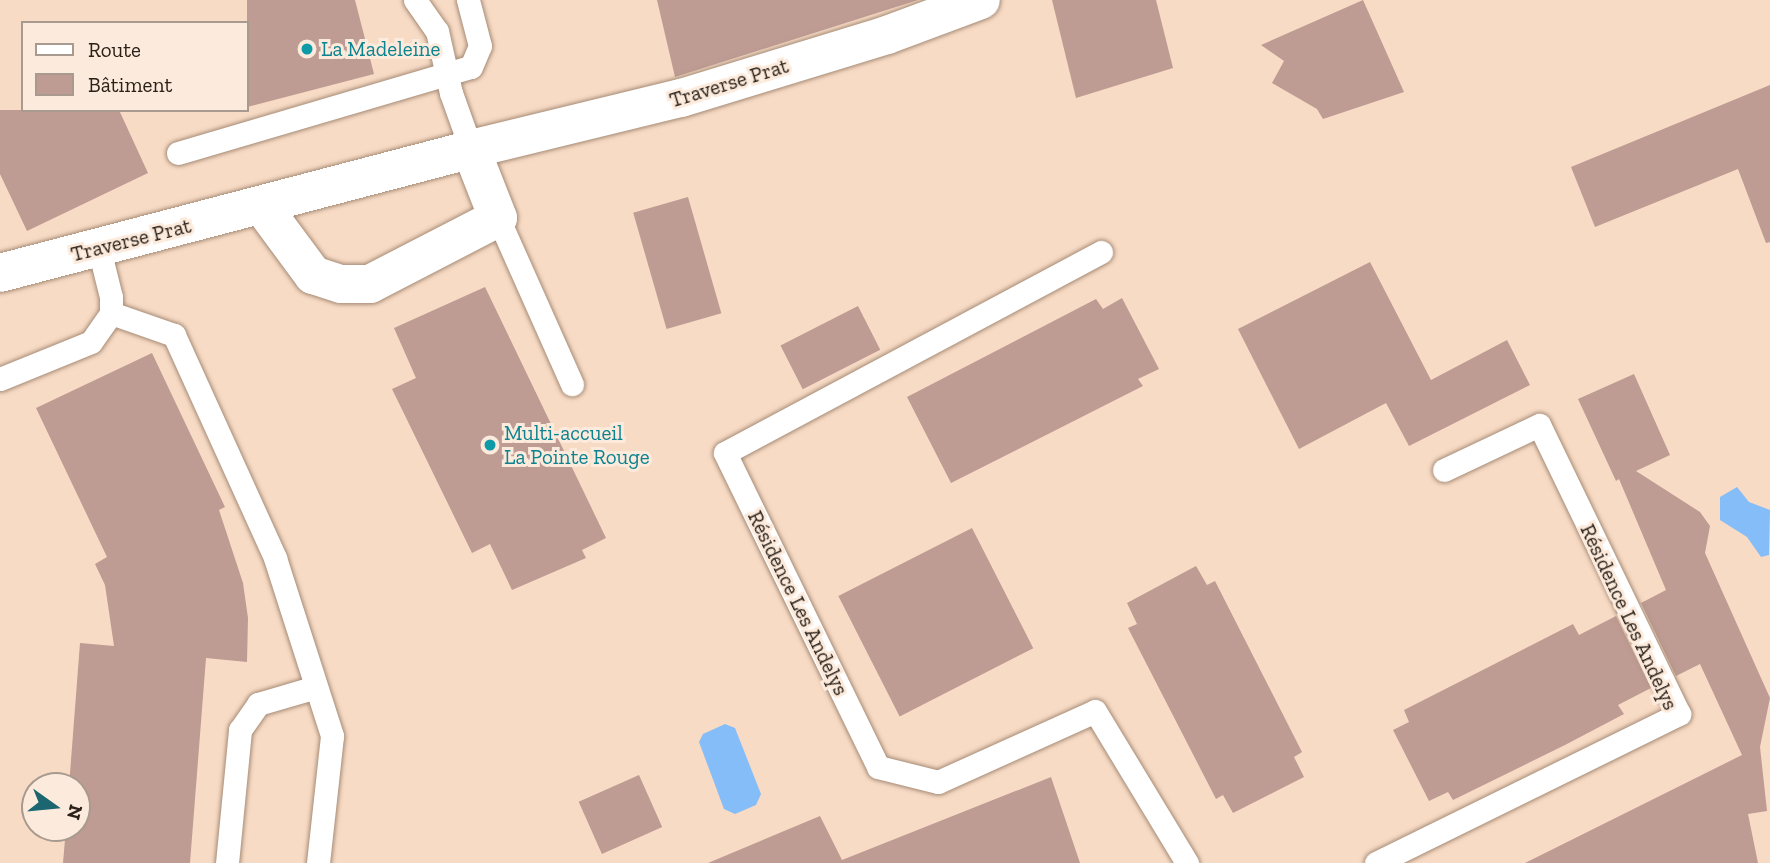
<!DOCTYPE html>
<html>
<head>
<meta charset="utf-8">
<style>
	body { margin:0 }
	#map { position:relative; width:1770px; height:863px; overflow:hidden; background:#f8dbc5; font-family:"Zilla Slab",serif }
	div>[style] { position:absolute }
	.water>* { inset:0; background:#84bdf8 }
	.building>* { inset:0; background:#be9b93; transform-origin:0 0 }
	.roads { filter:drop-shadow(0 0 2px #a58b76) drop-shadow(0 0 2px #a58b76) }
	.lane>* { height:23px; margin:-11.5px; padding:0 11.5px; transform-origin:11.5px; border-radius:11.5px; background:#fff }
	.street>* { height:38px; margin:-19px; padding:0 19px; transform-origin:19px; border-radius:19px; background:#fff }
	.dots>* { width:19px; height:19px; translate:-50% -50%; box-sizing:border-box; border:4px solid #fcebdd; border-radius:50% }
	span { translate:-50% -50%; white-space:nowrap; text-align:center; line-height:1.15; -webkit-text-stroke:6px #fcebdd; paint-order:stroke }
	.culture-label { font-size:21px; color:#0d838f }
	.left { translate:0 -50%; text-align:left }
	.street-label { font-size:21px; color:#2b2118 }
	.legend { position:absolute; left:21px; top:21px; width:228px; height:91px; box-sizing:border-box; background:#fcebdd; border:2px solid #a89a8e; margin:0; padding:9px 12px; list-style:none; font-size:21px; color:#2b2118 }
	.legend li { display:flex; align-items:center; gap:14px; height:35px }
	.legend b { width:35px; border:2px solid #a89a8e }
	.north { position:absolute; left:21px; top:772px; width:70px; height:70px; box-sizing:border-box; background:#fcebdd; border:2px solid #a89a8e; border-radius:50%; rotate:105deg; font-size:19px; font-weight:700; line-height:28px; text-align:center; color:#2b2118 }
	.north::after { content:''; display:block; margin:auto; width:24px; height:32px; background:#1b6670; clip-path:polygon(50% 0,100% 100%,50% 72%,0 100%) }
</style>
</head>
<body>
<div id="map">
	<div class="water">
		<i style="clip-path:polygon(1737px 487px,1749px 502px,1770px 510px,1769px 555px,1761px 557px,1747px 537px,1720px 520px,1720px 497px)"></i>
		<i style="clip-path:polygon(725px 724px,735px 728px,761px 794px,756px 805px,735px 814px,724px 809px,699px 742px,703px 734px)"></i>
	</div>
	<div class="building">
		<i style="clip-path:polygon(247px 0,355px 0,374px 74px,247px 107px)"></i>
		<i style="clip-path:polygon(657px 0,918px 0,675px 77px)"></i>
		<i style="clip-path:polygon(1052px 0,1156px 0,1173px 68px,1076px 98px)"></i>
		<i style="clip-path:polygon(1363px 0,1404px 92px,1323px 119px,1317px 109px,1272px 83px,1284px 61px,1261px 45px)"></i>
		<i style="clip-path:polygon(1770px 85px,1770px 242px,1766px 243px,1738px 169px,1595px 227px,1571px 167px)"></i>
		<i style="clip-path:polygon(0 110px,119px 110px,148px 173px,27px 231px,0 174px)"></i>
		<i style="left:688px;top:197px;width:121px;height:57px;rotate:74deg"></i>
		<i style="clip-path:polygon(1370px 262px,1431px 380px,1507px 340px,1530px 385px,1409px 446px,1386px 403px,1299px 449px,1238px 329px)"></i>
		<i style="clip-path:polygon(485px 287px,606px 538px,582px 550px,586px 558px,512px 590px,490px 544px,472px 553px,392px 389px,416px 378px,394px 328px)"></i>
		<i style="clip-path:polygon(1122px 298px,1159px 369px,1138px 379px,1143px 386px,951px 483px,907px 397px,1096px 299px,1103px 309px)"></i>
		<i style="left:858px;top:306px;width:49px;height:87px;rotate:63deg"></i>
		<i style="clip-path:polygon(152px 353px,225px 507px,219px 510px,243px 583px,248px 618px,247px 662px,206px 658px,190px 863px,63px 863px,66px 828px,77px 828px,77px 786px,69px 786px,80px 643px,114px 646px,105px 585px,95px 564px,107px 557px,36px 408px)"></i>
		<i style="clip-path:polygon(1634px 374px,1670px 455px,1636px 471px,1700px 512px,1710px 526px,1705px 553px,1770px 698px,1760px 747px,1767px 811px,1748px 814px,1758px 863px,1525px 863px,1742px 755px,1700px 664px,1676px 676px,1641px 603px,1666px 590px,1619px 479px,1616px 481px,1578px 399px)"></i>
		<i style="left:972px;top:528px;width:135px;height:150px;rotate:63deg"></i>
		<i style="clip-path:polygon(1196px 566px,1207px 585px,1215px 581px,1302px 752px,1294px 757px,1304px 777px,1233px 813px,1223px 795px,1216px 799px,1128px 628px,1137px 624px,1127px 603px)"></i>
		<i style="clip-path:polygon(1616px 616px,1651px 688px,1618px 705px,1624px 714px,1565px 745px,1453px 800px,1448px 792px,1429px 801px,1393px 730px,1409px 722px,1404px 710px,1573px 624px,1579px 635px)"></i>
		<i style="left:639px;top:775px;width:57px;height:66px;rotate:66deg"></i>
		<i style="clip-path:polygon(1051px 777px,1080px 863px,708px 863px,820px 816px,842px 860px)"></i>
	</div>
	<div class="roads">
		<div class="lane">
			<i style="left:415px;top:0;width:38px;rotate:55deg"></i>
			<i style="left:437px;top:31px;width:64px;rotate:77.3deg"></i>
			<i style="left:451px;top:93px;width:59px;rotate:70.3deg"></i>
			<i style="left:178px;top:153px;width:305px;rotate:-16.4deg"></i>
			<i style="left:471px;top:67px;width:23px;rotate:-67deg"></i>
			<i style="left:480px;top:46px;width:48px;rotate:-104.6deg"></i>
			<i style="left:498px;top:218px;width:182px;rotate:66deg"></i>
			<i style="left:1101px;top:252px;width:426px;rotate:151.9deg"></i>
			<i style="left:725px;top:453px;width:349px;rotate:64deg"></i>
			<i style="left:878px;top:767px;width:62px;rotate:14deg"></i>
			<i style="left:938px;top:782px;width:172px;rotate:-24.3deg"></i>
			<i style="left:1095px;top:711px;width:178px;rotate:58.8deg"></i>
			<i style="left:111px;top:313px;width:67px;rotate:19.2deg"></i>
			<i style="left:174px;top:335px;width:245px;rotate:65.6deg"></i>
			<i style="left:275px;top:558px;width:187px;rotate:72.2deg"></i>
			<i style="left:332px;top:736px;width:128px;rotate:96.3deg"></i>
			<i style="left:0;top:379px;width:98px;rotate:-22.1deg"></i>
			<i style="left:91px;top:342px;width:35px;rotate:-55deg"></i>
			<i style="left:111px;top:313px;width:16px;rotate:-90deg"></i>
			<i style="left:111px;top:297px;width:49px;rotate:-104deg"></i>
			<i style="left:227px;top:863px;width:134px;rotate:-84.4deg"></i>
			<i style="left:240px;top:730px;width:32px;rotate:-55deg"></i>
			<i style="left:258px;top:704px;width:60px;rotate:-16.3deg"></i>
			<i style="left:1376px;top:863px;width:338px;rotate:-26.2deg"></i>
			<i style="left:1679px;top:714px;width:321px;rotate:-115.8deg"></i>
			<i style="left:1539px;top:425px;width:105px;rotate:154.7deg"></i>
		</div>
		<div class="street">
			<i style="left:262px;top:206px;width:86px;rotate:53.5deg"></i>
			<i style="left:313px;top:275px;width:29px;rotate:18deg"></i>
			<i style="left:341px;top:284px;width:29px"></i>
			<i style="left:370px;top:284px;width:144px;rotate:-27.3deg"></i>
			<i style="left:498px;top:218px;width:74px;rotate:-111.4deg"></i>
			<i style="left:471px;top:149px;width:216px;rotate:-13.7deg"></i>
			<i style="left:681px;top:98px;width:215px;rotate:-17deg"></i>
			<i style="left:887px;top:35px;width:100px;rotate:-20.4deg"></i>
			<i style="left:0;top:273px;width:487px;rotate:-14.7deg"></i>
		</div>
	</div>
	<div class="dots">
		<i style="left:307px;top:49px;background:#0f9aa8"></i>
		<i style="left:490px;top:445px;background:#0f9aa8"></i>
	</div>
	<div class="culture-label">
		<span class="left" style="left:321px;top:49px">La Madeleine</span>
		<span class="left" style="left:504px;top:445px">Multi-accueil<br>La Pointe Rouge</span>
	</div>
	<div class="street-label">
		<span style="left:729px;top:83px;rotate:-17deg">Traverse Prat</span>
		<span style="left:131px;top:240px;rotate:-14deg">Traverse Prat</span>
		<span style="left:798px;top:603px;rotate:64deg">Résidence Les Andelys</span>
		<span style="left:1629px;top:617px;rotate:65deg">Résidence Les Andelys</span>
	</div>
	<ul class="legend">
	<li><b style="height:9px;background:#fff"></b>Route</li>
	<li><b style="height:19px;background:#be9b93"></b>Bâtiment</li>
	</ul>
	<div class="north">N</div>
</div>
</body>
</html>
